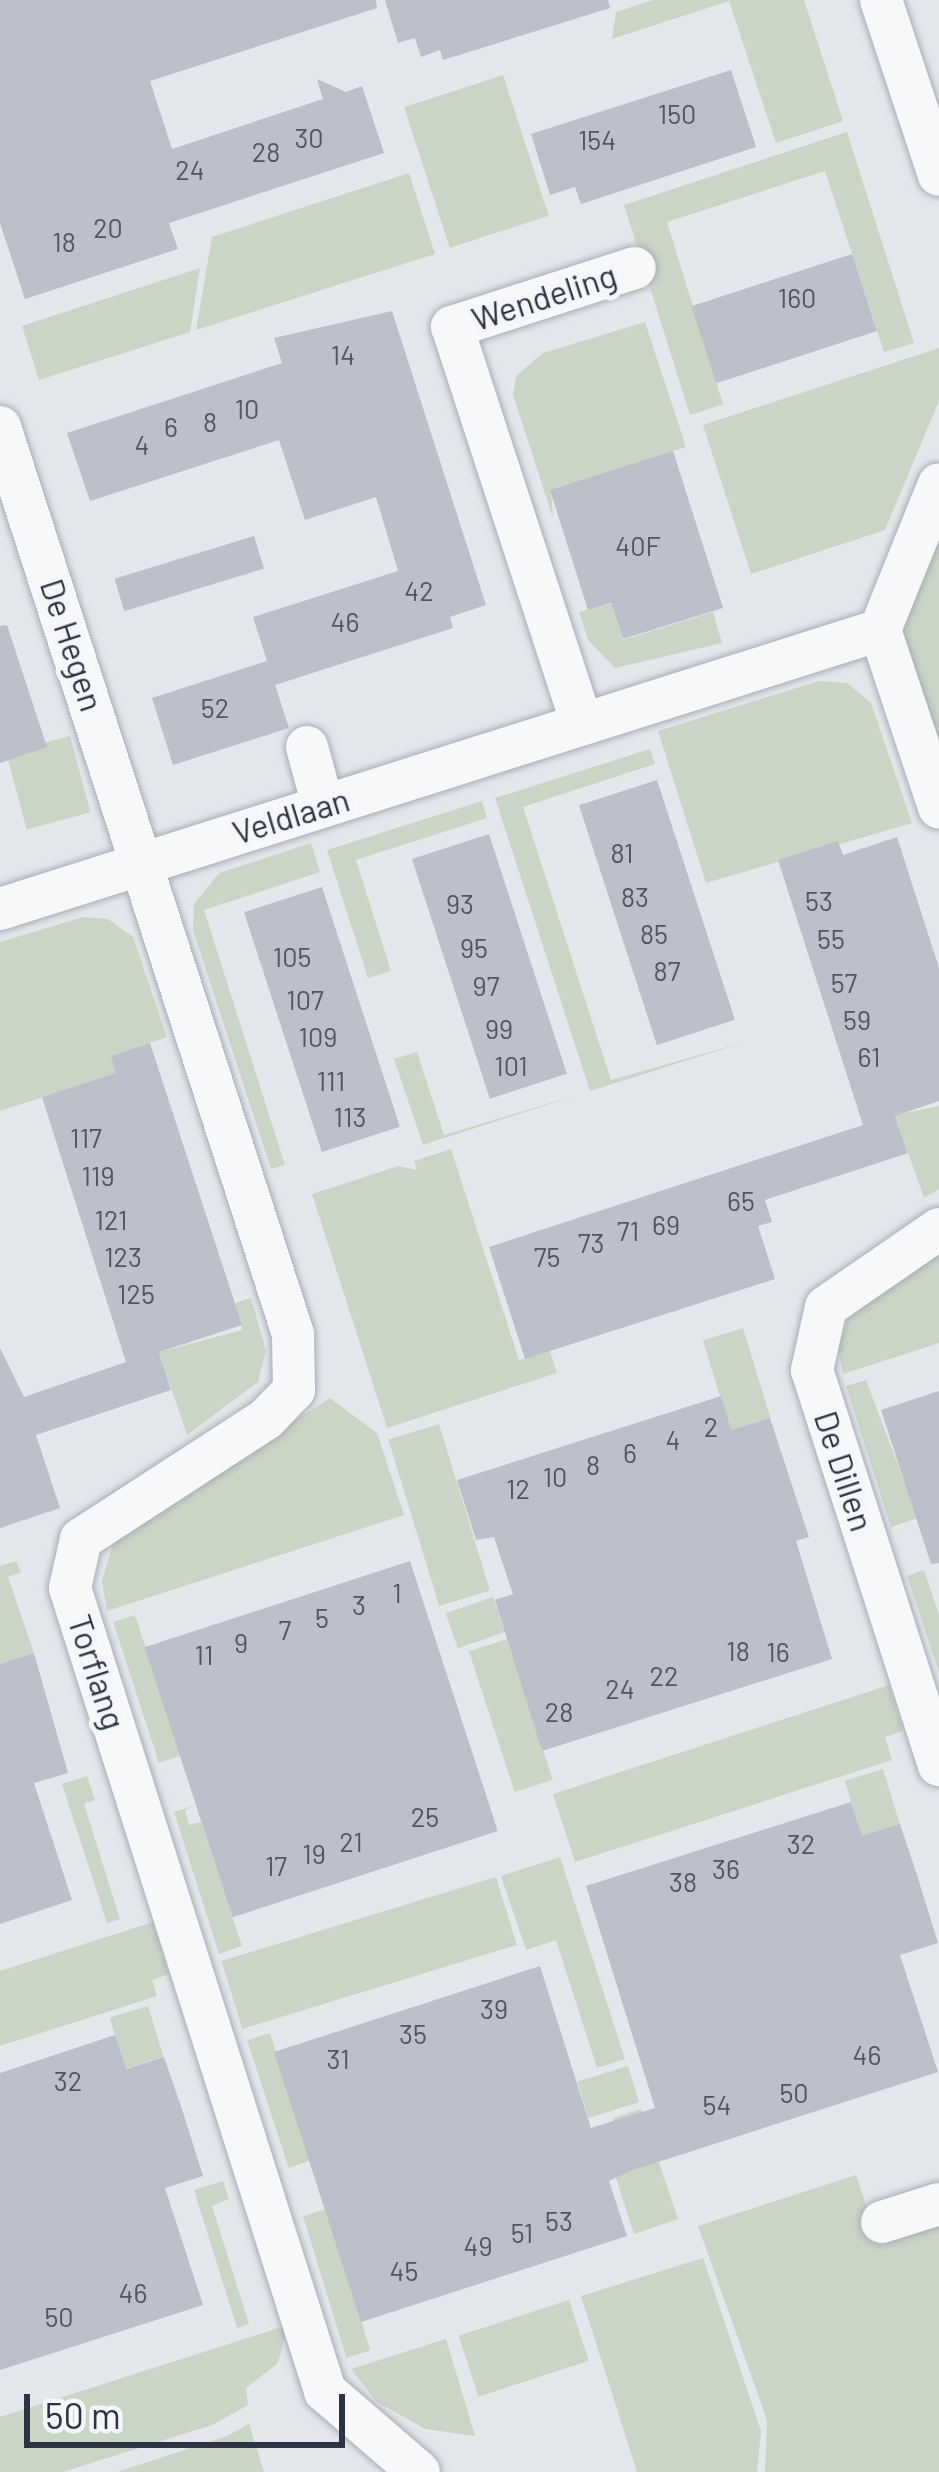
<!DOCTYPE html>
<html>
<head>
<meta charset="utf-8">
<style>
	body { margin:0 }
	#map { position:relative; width:939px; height:2472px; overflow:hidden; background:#e4e7ec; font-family:Barlow,sans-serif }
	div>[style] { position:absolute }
	.green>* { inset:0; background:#c9d6c5; transform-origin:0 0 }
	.building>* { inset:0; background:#bbc0ca; transform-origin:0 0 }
	.roads { filter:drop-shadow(0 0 3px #a9aeb7) drop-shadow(0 0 3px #a9aeb7) }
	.minor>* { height:42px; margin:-21px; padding:0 21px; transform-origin:21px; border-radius:21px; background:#f7f8fa }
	span { translate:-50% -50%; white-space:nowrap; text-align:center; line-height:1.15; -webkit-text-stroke:10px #f4f6f9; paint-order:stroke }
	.number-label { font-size:27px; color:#4f5766 }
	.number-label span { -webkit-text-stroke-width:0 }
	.street-label { font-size:33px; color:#2b3445 }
	.scale { position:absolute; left:24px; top:2394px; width:321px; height:54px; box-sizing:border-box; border:6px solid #2b3445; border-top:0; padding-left:15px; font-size:36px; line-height:42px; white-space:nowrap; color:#2b3445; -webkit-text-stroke:9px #f4f6f9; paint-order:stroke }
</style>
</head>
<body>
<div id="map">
	<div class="green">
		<i style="clip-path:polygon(653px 0,804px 0,843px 121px,776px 143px,729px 1px,612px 39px,616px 12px)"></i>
		<i style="left:503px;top:75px;width:148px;height:104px;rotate:72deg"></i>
		<i style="clip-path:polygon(847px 132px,914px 343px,884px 352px,825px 171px,667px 222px,723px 404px,690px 415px,624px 205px)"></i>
		<i style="clip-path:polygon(409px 173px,435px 254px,196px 330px,212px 237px)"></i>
		<i style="clip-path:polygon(200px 268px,190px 332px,39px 380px,22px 326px)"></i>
		<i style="clip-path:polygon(645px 322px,686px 447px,551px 491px,553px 518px,513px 395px,516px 376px,543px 353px)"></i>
		<i style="clip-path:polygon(939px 348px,939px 401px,885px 530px,751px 574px,703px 425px)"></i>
		<i style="clip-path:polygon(939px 529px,939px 761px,901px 621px)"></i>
		<i style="clip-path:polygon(611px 604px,623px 640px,713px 612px,722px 643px,615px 668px,588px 640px,579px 612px)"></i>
		<i style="clip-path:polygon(819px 681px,847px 683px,871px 703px,912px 823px,706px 883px,658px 731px)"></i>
		<i style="left:70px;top:736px;width:79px;height:66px;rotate:75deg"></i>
		<i style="clip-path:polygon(650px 749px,655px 764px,523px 807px,611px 1080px,745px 1042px,590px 1091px,495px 798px)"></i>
		<i style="clip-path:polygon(482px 801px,487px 818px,356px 860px,391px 971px,368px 978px,327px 850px)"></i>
		<i style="clip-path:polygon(311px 843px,320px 872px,204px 910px,285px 1165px,271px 1169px,193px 930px,194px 904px,219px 873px)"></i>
		<i style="clip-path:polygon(83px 917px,108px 919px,133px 937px,167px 1037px,112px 1056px,117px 1073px,0 1111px,0 942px)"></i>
		<i style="clip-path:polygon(417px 1052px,444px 1135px,577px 1095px,423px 1145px,394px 1059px)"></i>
		<i style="clip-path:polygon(939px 1106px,939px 1189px,924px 1198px,895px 1115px)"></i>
		<i style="clip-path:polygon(451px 1149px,519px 1360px,550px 1351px,557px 1373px,387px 1428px,312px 1194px,398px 1166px,417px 1170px,414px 1161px)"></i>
		<i style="clip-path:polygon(939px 1244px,939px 1343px,843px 1374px,838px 1349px,848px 1319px)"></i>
		<i style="clip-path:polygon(251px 1298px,266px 1351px,258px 1382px,187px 1435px,159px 1352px,242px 1330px,235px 1303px)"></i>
		<i style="left:743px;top:1328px;width:94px;height:42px;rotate:73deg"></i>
		<i style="clip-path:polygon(866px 1380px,918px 1518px,891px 1527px,846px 1386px)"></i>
		<i style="clip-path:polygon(330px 1398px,377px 1433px,404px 1515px,107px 1611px,102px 1581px,115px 1536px)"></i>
		<i style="left:439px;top:1424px;width:174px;height:53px;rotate:73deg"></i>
		<i style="clip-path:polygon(16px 1561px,21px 1572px,8px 1577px,34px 1653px,0 1664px,0 1566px)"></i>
		<i style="clip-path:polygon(924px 1570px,939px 1615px,939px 1672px,907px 1576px)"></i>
		<i style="left:493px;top:1597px;width:37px;height:50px;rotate:71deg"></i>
		<i style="left:135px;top:1615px;width:148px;height:23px;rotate:72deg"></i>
		<i style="left:507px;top:1639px;width:148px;height:40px;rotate:72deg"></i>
		<i style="clip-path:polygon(889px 1685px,903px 1731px,885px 1737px,892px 1760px,575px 1862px,553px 1794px)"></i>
		<i style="left:883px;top:1769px;width:58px;height:40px;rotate:73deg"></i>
		<i style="clip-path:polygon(87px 1776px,95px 1800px,84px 1804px,120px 1919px,107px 1923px,62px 1784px)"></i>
		<i style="clip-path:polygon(196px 1805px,185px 1810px,189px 1825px,201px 1822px,242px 1946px,219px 1954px,174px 1812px)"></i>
		<i style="clip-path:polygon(560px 1857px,625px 2059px,597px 2068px,556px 1940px,526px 1950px,501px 1876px)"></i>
		<i style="left:496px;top:1877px;width:71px;height:287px;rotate:73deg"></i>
		<i style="clip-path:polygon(153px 1922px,169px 1974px,152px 1980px,157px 1996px,0 2046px,0 1971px)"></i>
		<i style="left:148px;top:2006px;width:53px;height:40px;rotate:73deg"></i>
		<i style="left:270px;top:2033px;width:134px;height:24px;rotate:72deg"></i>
		<i style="left:628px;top:2066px;width:38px;height:53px;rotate:73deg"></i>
		<i style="clip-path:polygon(641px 2109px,678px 2219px,634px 2234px,615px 2175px,630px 2169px,613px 2118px)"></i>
		<i style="clip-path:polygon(856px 2175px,879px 2243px,939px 2224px,939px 2472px,765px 2472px,767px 2420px,698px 2226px)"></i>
		<i style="clip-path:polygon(223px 2181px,229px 2199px,212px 2206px,249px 2324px,237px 2328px,194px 2190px)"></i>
		<i style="left:327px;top:2209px;width:148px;height:25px;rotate:73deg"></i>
		<i style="clip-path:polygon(703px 2258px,761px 2431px,757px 2472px,637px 2472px,581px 2296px)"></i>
		<i style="left:569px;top:2300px;width:64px;height:116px;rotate:72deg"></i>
		<i style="clip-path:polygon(288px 2325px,278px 2363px,246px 2388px,248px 2405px,212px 2425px,63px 2472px,0 2472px,0 2417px)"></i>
		<i style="clip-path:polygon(446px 2339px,475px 2436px,425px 2429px,377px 2402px,351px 2369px)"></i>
		<i style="clip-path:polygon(249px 2424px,264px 2472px,117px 2472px,227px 2436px)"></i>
	</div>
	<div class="building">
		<i style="clip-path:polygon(0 0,376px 0,377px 8px,150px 81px,172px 149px,323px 99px,317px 79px,346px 92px,362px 86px,384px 153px,169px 223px,178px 249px,25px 299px,0 223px)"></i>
		<i style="clip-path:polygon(385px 0,608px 0,610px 8px,443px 60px,440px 50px,421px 57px,415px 38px,398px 43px)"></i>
		<i style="clip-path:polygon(731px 70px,756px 147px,581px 204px,575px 187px,550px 195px,531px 134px)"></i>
		<i style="left:852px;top:254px;width:81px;height:169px;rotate:72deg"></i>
		<i style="clip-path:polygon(392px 311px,486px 605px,450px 617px,453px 628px,275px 685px,289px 728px,173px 765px,152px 698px,267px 661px,253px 617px,398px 571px,376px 497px,305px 520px,279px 440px,90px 501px,67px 433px,282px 363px,274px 338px)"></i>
		<i style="clip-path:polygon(673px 451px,723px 608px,623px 639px,611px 603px,588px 610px,550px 490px)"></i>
		<i style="left:254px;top:536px;width:34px;height:146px;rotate:73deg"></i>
		<i style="clip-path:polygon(7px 625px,47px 747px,0 763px,0 626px)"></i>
		<i style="left:657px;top:780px;width:252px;height:82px;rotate:72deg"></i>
		<i style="left:489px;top:834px;width:252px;height:81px;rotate:72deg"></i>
		<i style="clip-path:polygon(897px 837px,939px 968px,939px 1101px,895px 1116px,908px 1153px,765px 1200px,772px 1222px,758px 1226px,775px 1279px,525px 1359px,489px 1247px,863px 1125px,778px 860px,838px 841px,843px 855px)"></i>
		<i style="left:322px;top:887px;width:252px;height:82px;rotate:72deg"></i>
		<i style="clip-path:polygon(150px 1043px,242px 1325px,159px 1352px,171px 1390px,36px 1435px,60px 1508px,0 1528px,0 1348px,24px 1397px,126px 1362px,42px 1097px,116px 1073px,111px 1056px)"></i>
		<i style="clip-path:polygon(939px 1391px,939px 1563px,931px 1564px,881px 1410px)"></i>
		<i style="clip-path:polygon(721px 1396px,731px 1430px,770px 1418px,809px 1537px,796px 1541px,832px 1659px,542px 1751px,495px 1600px,513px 1594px,494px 1537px,476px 1540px,457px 1480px)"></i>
		<i style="left:410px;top:1561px;width:284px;height:279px;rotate:72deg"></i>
		<i style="clip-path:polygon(34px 1653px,68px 1773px,34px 1783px,72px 1900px,0 1924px,0 1664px)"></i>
		<i style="clip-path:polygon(851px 1802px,862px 1836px,900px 1824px,917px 1875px,938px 1943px,900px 1955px,938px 2072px,630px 2171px,609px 2181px,627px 2236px,361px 2322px,274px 2052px,540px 1966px,591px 2128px,655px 2108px,586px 1886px)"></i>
		<i style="clip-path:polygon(115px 2035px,126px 2069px,164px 2057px,182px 2109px,203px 2176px,165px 2188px,203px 2305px,0 2370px,0 2073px)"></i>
	</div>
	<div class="roads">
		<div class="minor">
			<i style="left:881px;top:0;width:184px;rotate:71.7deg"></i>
			<i style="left:0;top:427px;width:953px;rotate:72.1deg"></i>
			<i style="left:293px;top:1334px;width:56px;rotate:89deg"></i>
			<i style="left:294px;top:1390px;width:40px;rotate:134deg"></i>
			<i style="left:266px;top:1419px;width:221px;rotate:147deg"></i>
			<i style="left:81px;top:1539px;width:50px;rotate:102.7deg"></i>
			<i style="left:70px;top:1588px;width:843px;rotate:72.38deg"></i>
			<i style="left:325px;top:2391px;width:124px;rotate:40.8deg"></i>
			<i style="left:880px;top:630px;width:187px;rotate:71.6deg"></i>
			<i style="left:880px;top:630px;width:157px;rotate:-68deg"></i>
			<i style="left:582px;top:724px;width:418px;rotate:-108.1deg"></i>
			<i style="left:452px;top:327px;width:192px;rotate:-17.9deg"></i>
			<i style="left:307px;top:747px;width:61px;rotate:74.8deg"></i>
			<i style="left:0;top:909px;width:923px;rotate:-17.59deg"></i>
			<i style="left:939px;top:1229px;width:137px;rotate:145.4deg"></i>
			<i style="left:826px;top:1307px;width:65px;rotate:102.5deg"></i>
			<i style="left:812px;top:1370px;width:415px;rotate:72.2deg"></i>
			<i style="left:882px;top:2222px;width:60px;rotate:-17.5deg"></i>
		</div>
	</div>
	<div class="number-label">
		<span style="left:677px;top:114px">150</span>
		<span style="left:309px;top:138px">30</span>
		<span style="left:597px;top:140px">154</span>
		<span style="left:266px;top:152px">28</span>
		<span style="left:190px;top:170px">24</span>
		<span style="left:108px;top:228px">20</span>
		<span style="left:64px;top:242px">18</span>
		<span style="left:797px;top:298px">160</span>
		<span style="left:343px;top:355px">14</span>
		<span style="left:247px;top:409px">10</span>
		<span style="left:210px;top:422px">8</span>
		<span style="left:171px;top:427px">6</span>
		<span style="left:142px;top:445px">4</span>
		<span style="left:638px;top:546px">40F</span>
		<span style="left:419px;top:591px">42</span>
		<span style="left:345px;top:622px">46</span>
		<span style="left:215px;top:708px">52</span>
		<span style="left:622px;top:853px">81</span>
		<span style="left:635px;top:897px">83</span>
		<span style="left:819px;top:901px">53</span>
		<span style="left:460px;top:904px">93</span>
		<span style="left:654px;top:934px">85</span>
		<span style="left:831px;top:939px">55</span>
		<span style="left:474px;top:948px">95</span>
		<span style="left:292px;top:957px">105</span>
		<span style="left:667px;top:971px">87</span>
		<span style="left:844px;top:983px">57</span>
		<span style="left:486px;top:986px">97</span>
		<span style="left:305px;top:1000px">107</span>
		<span style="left:857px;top:1020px">59</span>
		<span style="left:499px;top:1029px">99</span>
		<span style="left:318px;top:1037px">109</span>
		<span style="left:869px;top:1057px">61</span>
		<span style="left:511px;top:1066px">101</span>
		<span style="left:331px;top:1081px">111</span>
		<span style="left:350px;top:1117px">113</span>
		<span style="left:86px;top:1138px">117</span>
		<span style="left:98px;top:1176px">119</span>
		<span style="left:741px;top:1201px">65</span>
		<span style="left:111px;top:1220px">121</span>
		<span style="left:666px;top:1225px">69</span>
		<span style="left:628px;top:1231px">71</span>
		<span style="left:591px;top:1243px">73</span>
		<span style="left:123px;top:1257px">123</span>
		<span style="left:547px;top:1257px">75</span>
		<span style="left:136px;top:1294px">125</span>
		<span style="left:711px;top:1427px">2</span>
		<span style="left:673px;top:1440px">4</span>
		<span style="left:630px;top:1453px">6</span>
		<span style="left:593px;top:1465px">8</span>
		<span style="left:555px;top:1477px">10</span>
		<span style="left:518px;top:1489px">12</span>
		<span style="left:397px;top:1593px">1</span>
		<span style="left:359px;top:1605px">3</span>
		<span style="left:322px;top:1618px">5</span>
		<span style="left:285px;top:1630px">7</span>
		<span style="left:241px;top:1643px">9</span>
		<span style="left:738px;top:1651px">18</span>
		<span style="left:778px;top:1652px">16</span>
		<span style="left:204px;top:1655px">11</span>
		<span style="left:664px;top:1676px">22</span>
		<span style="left:620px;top:1689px">24</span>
		<span style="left:559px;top:1712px">28</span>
		<span style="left:425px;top:1817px">25</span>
		<span style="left:351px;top:1842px">21</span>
		<span style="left:801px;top:1844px">32</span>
		<span style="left:314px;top:1854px">19</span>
		<span style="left:276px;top:1866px">17</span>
		<span style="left:726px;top:1869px">36</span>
		<span style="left:683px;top:1882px">38</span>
		<span style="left:494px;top:2009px">39</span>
		<span style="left:413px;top:2034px">35</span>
		<span style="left:867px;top:2055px">46</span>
		<span style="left:338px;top:2059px">31</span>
		<span style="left:68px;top:2081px">32</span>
		<span style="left:794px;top:2093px">50</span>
		<span style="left:717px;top:2105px">54</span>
		<span style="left:559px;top:2221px">53</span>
		<span style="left:522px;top:2233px">51</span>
		<span style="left:478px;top:2246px">49</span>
		<span style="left:404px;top:2271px">45</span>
		<span style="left:133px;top:2293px">46</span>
		<span style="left:59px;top:2317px">50</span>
	</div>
	<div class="street-label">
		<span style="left:544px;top:297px;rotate:-18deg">Wendeling</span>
		<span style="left:72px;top:645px;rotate:72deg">De Hegen</span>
		<span style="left:291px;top:816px;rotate:-17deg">Veldlaan</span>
		<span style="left:844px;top:1471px;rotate:72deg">De Dillen</span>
		<span style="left:97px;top:1672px;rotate:72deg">Torflang</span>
	</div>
	<div class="scale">50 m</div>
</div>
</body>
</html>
